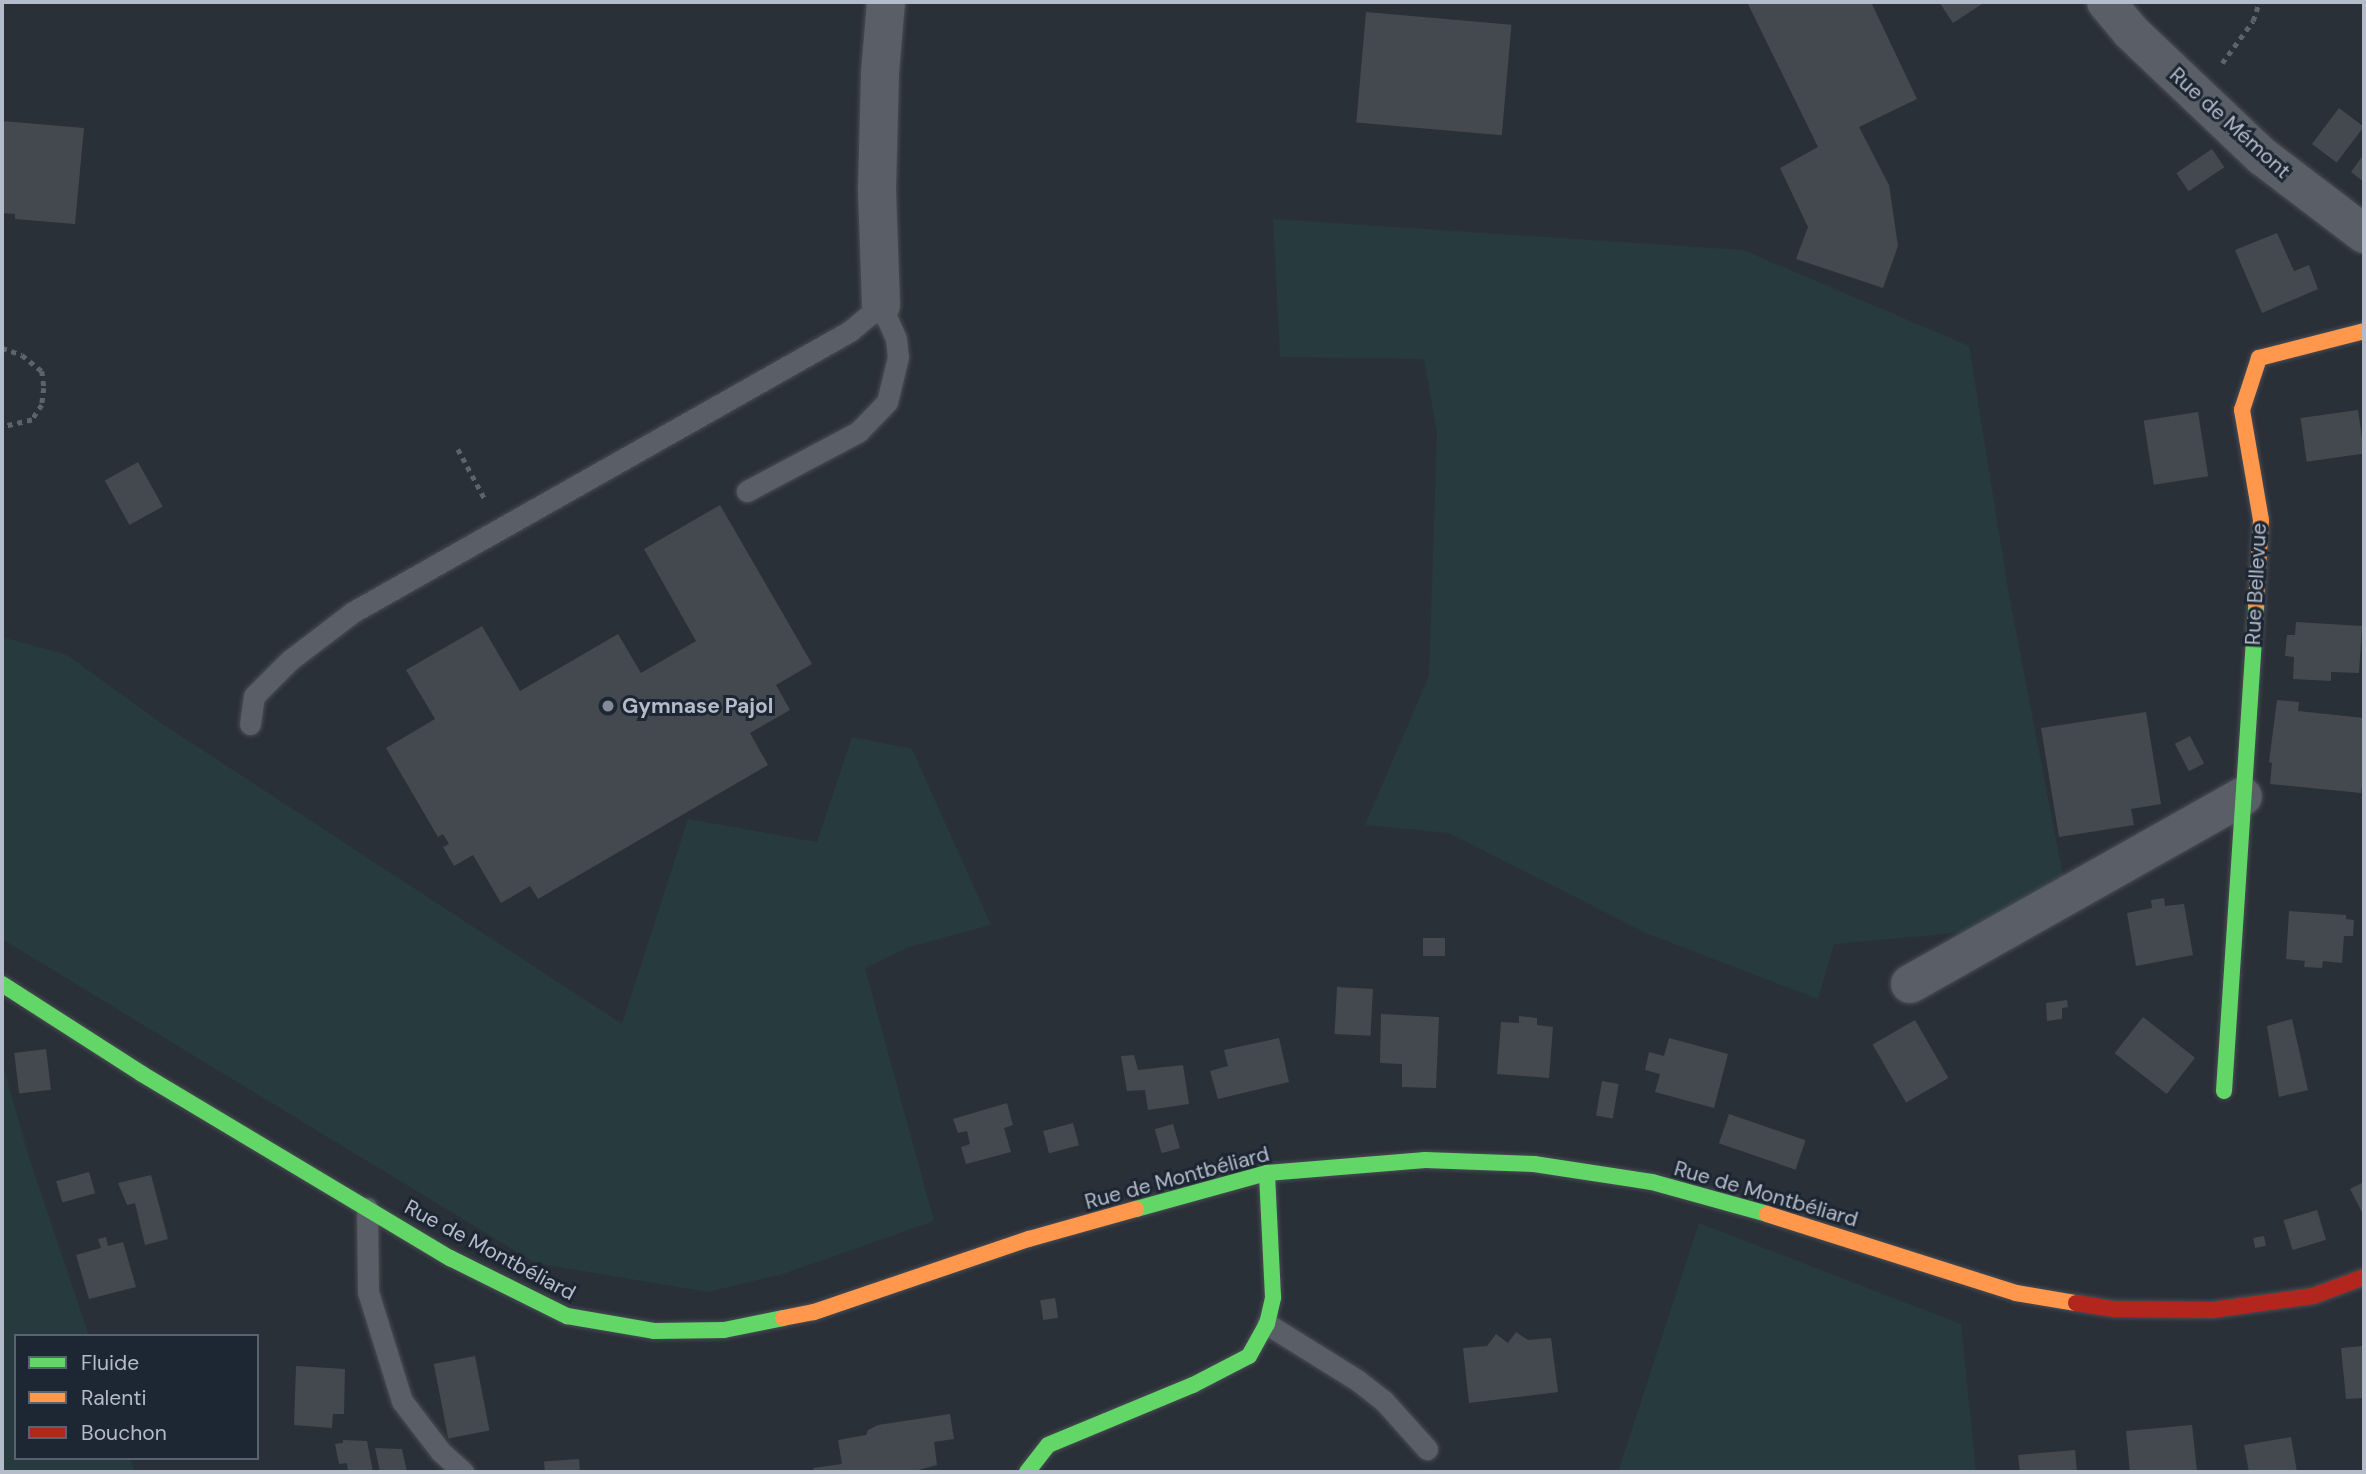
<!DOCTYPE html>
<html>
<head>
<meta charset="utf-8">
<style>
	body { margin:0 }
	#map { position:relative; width:2366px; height:1474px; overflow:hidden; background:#2a3038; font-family:"DM Sans",sans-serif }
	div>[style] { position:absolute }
	.green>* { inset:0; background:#273a3e }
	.building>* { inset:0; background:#444950; transform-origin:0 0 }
	.path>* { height:4.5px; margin-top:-2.25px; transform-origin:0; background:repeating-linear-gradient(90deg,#5d636a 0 5px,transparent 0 10px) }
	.roads { filter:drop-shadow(0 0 2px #484c53) drop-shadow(0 0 2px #484c53) }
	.lane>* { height:21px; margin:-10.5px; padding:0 10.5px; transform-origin:10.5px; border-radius:10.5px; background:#5a5e66 }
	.street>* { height:38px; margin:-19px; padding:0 19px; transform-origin:19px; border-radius:19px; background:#5a5e66 }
	.fast>* { height:16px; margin:-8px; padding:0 8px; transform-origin:8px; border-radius:8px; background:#63d668 }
	.slow>* { height:16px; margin:-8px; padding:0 8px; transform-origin:8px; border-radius:8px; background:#ff974d }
	.jam>* { height:16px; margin:-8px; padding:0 8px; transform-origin:8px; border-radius:8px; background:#b3261e }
	.dots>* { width:19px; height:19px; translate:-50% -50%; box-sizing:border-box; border:4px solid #1d2633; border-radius:50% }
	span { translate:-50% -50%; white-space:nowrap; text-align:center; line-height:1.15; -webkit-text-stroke:6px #1d2633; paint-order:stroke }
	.street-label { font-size:21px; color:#b4bcc9 }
	.poi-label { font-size:21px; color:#b4bcc9; font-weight:700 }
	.left { translate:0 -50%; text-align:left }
	.frame { position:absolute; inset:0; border:4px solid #b4bcc9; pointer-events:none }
	.legend { position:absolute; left:14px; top:1334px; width:245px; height:126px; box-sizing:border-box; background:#1d2633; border:2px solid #59626f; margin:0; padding:9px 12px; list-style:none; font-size:21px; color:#b4bcc9 }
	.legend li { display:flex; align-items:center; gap:14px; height:35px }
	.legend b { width:35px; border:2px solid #59626f }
</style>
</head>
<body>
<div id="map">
	<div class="green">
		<i style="clip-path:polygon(1273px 219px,1743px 250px,1969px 346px,2009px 595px,2063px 876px,1966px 932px,1834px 944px,1818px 999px,1646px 933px,1449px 833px,1365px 825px,1429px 676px,1437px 433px,1424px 359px,1280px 357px)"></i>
		<i style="clip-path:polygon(2px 637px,67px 655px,164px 725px,622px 1024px,688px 819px,817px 842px,852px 737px,912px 749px,991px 925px,909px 947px,865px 968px,934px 1221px,783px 1274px,708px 1292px,535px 1263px,2px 939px)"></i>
		<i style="clip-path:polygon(2px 1062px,29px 1157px,89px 1336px,16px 1336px,16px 1458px,130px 1458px,135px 1472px,2px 1472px)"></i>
		<i style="clip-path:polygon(1699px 1223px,1961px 1324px,1976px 1472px,1618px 1472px)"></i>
	</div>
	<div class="building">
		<i style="clip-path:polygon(1747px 2px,1871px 2px,1917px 99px,1859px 127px,1889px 185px,1898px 246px,1883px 288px,1796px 259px,1808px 227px,1780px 168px,1818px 147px)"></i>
		<i style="clip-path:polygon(1939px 2px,1985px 2px,1953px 23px)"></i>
		<i style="left:1366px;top:12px;width:146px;height:111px;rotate:5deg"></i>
		<i style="left:2339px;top:108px;width:31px;height:45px;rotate:37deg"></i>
		<i style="clip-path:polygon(2px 121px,84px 128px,75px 224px,15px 219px,15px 214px,2px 213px)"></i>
		<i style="left:2212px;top:149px;width:22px;height:43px;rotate:56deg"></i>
		<i style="clip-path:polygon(2364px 154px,2364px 182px,2351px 172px)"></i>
		<i style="clip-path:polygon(2277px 233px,2294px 271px,2309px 265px,2318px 289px,2262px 313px,2235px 250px)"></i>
		<i style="left:2358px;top:410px;width:44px;height:58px;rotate:82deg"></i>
		<i style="left:2198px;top:412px;width:65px;height:55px;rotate:81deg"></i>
		<i style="left:138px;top:462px;width:51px;height:38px;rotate:61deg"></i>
		<i style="clip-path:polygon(720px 505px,812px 664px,776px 685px,790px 710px,750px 733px,768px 765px,538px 899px,530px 886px,501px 903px,473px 855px,454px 866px,443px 847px,449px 844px,443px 834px,438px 837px,386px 748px,435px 719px,406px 670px,482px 626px,520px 691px,618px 634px,641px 673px,696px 641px,644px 549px)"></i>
		<i style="clip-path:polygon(2296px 622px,2362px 626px,2359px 673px,2331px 672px,2331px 681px,2293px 679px,2294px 657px,2285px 656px,2287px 635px,2295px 635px)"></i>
		<i style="clip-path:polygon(2277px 700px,2299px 702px,2298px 711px,2364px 718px,2364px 768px,2361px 793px,2270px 784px,2272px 763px,2269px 762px)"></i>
		<i style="clip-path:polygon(2146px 712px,2161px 804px,2131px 809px,2134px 825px,2059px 837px,2041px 728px)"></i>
		<i style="left:2190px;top:736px;width:31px;height:17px;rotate:63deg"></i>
		<i style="clip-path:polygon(2164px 898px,2165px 906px,2184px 904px,2193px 955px,2136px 966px,2127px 913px,2152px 908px,2151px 900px)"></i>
		<i style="clip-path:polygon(2289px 911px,2346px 915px,2346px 919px,2354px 920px,2353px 936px,2344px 936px,2342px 963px,2323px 961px,2322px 968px,2304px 967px,2305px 961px,2286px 959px)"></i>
		<i style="left:1423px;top:938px;width:22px;height:18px"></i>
		<i style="left:1337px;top:987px;width:36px;height:47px;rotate:3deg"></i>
		<i style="clip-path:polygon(2067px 1000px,2068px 1007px,2062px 1008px,2062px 1019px,2047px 1021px,2046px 1003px)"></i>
		<i style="clip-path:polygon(1381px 1014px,1439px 1017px,1436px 1088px,1402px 1087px,1402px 1064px,1380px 1063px)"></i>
		<i style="clip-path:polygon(1519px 1016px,1537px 1018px,1537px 1025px,1553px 1027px,1549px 1078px,1497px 1074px,1501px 1022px,1519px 1023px)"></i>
		<i style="left:2143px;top:1017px;width:66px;height:46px;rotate:38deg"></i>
		<i style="clip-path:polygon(2292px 1019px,2308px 1090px,2279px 1097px,2267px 1026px)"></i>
		<i style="left:1915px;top:1020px;width:67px;height:49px;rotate:60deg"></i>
		<i style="clip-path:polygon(1279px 1038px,1289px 1082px,1218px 1099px,1210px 1071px,1228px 1066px,1224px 1050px)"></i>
		<i style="clip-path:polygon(1669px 1038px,1728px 1054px,1714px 1108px,1655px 1092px,1660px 1074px,1645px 1070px,1649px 1052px,1664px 1056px)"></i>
		<i style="left:46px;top:1049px;width:41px;height:32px;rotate:83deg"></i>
		<i style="clip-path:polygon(1134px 1055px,1138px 1070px,1183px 1065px,1189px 1104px,1148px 1110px,1145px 1090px,1127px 1091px,1121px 1056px)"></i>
		<i style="left:1602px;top:1081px;width:17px;height:35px;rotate:10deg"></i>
		<i style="clip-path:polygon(1007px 1103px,1013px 1125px,1004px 1128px,1011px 1152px,966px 1164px,961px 1147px,970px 1144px,967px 1131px,958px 1133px,953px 1119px)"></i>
		<i style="left:1729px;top:1114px;width:81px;height:31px;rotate:19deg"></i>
		<i style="left:1073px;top:1123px;width:23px;height:31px;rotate:75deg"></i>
		<i style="left:1173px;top:1124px;width:25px;height:19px;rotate:74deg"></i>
		<i style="left:89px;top:1172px;width:22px;height:34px;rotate:74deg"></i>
		<i style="clip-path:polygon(151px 1175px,168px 1239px,145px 1245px,135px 1203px,127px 1205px,118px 1183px)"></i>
		<i style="clip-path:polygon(2364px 1182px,2364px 1216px,2350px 1189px)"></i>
		<i style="left:2317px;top:1210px;width:31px;height:35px;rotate:73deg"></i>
		<i style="left:2264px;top:1236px;width:10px;height:11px;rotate:79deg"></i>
		<i style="clip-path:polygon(106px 1237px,108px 1246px,123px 1242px,136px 1287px,89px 1299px,76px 1255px,101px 1248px,98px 1239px)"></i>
		<i style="left:1055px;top:1298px;width:20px;height:15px;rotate:81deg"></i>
		<i style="clip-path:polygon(1516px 1332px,1528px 1340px,1551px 1338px,1558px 1392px,1469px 1403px,1463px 1348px,1487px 1346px,1496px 1334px,1508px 1343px)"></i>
		<i style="clip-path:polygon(2364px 1346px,2364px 1398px,2346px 1399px,2341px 1348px)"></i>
		<i style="left:475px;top:1356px;width:76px;height:42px;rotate:79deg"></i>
		<i style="clip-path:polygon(296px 1366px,345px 1369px,344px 1414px,333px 1414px,332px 1428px,294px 1425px)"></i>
		<i style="clip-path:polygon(950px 1414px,954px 1439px,934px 1442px,937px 1465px,911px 1472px,814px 1472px,813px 1468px,842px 1464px,838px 1440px,866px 1435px,868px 1430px,878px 1425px)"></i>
		<i style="clip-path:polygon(2192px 1425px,2197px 1472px,2130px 1472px,2126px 1431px)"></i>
		<i style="clip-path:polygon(2291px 1437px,2297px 1472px,2249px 1472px,2244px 1445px)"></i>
		<i style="clip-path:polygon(343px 1440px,367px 1441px,373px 1472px,348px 1472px,347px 1463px,339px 1464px,335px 1444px,343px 1443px)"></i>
		<i style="clip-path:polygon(375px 1448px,402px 1449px,407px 1472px,380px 1472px)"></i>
		<i style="clip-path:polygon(2075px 1450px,2077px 1472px,2020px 1472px,2018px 1455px)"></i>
		<i style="left:579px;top:1459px;width:13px;height:35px;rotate:86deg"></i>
	</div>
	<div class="path">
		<i style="left:2222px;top:63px;width:52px;rotate:-53.6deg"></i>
		<i style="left:2253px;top:21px;width:20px;rotate:-72deg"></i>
		<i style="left:2px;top:348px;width:21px;rotate:19deg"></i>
		<i style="left:22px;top:355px;width:26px;rotate:39deg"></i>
		<i style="left:42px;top:371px;width:17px;rotate:83deg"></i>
		<i style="left:44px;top:388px;width:17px;rotate:97deg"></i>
		<i style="left:42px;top:405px;width:18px;rotate:124deg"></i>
		<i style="left:32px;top:420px;width:31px;rotate:167deg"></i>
		<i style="left:458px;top:449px;width:59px;rotate:61.7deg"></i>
	</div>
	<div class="roads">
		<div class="lane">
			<i style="left:250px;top:724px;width:28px;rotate:-82deg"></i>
			<i style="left:254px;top:696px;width:51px;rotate:-45deg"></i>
			<i style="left:290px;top:660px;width:79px;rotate:-37.3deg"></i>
			<i style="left:353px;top:612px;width:571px;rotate:-29.48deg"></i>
			<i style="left:850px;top:331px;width:40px;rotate:-40deg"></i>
			<i style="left:881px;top:305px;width:37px;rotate:66deg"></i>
			<i style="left:896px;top:339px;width:18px;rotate:84deg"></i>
			<i style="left:898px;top:357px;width:46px;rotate:103.7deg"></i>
			<i style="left:887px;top:402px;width:42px;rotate:134deg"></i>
			<i style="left:858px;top:432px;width:126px;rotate:152deg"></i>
			<i style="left:367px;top:1208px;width:84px;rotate:89.3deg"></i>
			<i style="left:368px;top:1292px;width:114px;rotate:72.7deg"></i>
			<i style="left:402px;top:1401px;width:64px;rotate:52.6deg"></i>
			<i style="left:441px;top:1452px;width:30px;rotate:42deg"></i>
			<i style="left:1267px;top:1324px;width:106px;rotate:31.9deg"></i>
			<i style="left:1357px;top:1380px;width:33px;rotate:38deg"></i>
			<i style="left:1383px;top:1400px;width:66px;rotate:48.1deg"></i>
		</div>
		<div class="street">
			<i style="left:2106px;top:2px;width:38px;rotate:50deg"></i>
			<i style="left:2130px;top:31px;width:183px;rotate:43.5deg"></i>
			<i style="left:2263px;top:157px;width:127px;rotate:37.3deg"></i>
			<i style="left:881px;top:305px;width:116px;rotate:-92deg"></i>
			<i style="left:877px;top:189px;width:116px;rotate:-88.5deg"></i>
			<i style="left:880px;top:73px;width:71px;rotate:-85.2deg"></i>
			<i style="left:1910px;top:984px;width:382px;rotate:-29.4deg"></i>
		</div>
		<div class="fast">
			<i style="left:2px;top:984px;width:166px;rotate:32.7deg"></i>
			<i style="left:142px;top:1074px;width:359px;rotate:30.9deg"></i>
			<i style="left:450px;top:1258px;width:131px;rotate:26.4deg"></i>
			<i style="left:567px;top:1316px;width:88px;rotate:9.8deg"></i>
			<i style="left:654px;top:1331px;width:70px;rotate:-0.8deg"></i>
			<i style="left:724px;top:1330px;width:60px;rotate:-11.5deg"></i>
			<i style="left:2224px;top:1091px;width:488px;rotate:-86.2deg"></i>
			<i style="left:1136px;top:1209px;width:136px;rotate:-15.4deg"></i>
			<i style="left:1267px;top:1173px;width:159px;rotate:-4.7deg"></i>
			<i style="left:1425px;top:1160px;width:109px;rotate:2.1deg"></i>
			<i style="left:1534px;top:1164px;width:119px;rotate:8.7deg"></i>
			<i style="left:1652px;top:1182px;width:119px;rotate:15.5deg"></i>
			<i style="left:1027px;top:1472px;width:34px;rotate:-52deg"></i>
			<i style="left:1048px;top:1445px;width:157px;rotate:-22.5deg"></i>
			<i style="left:1193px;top:1385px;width:63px;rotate:-27.4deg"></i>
			<i style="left:1249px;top:1356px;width:37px;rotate:-61deg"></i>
			<i style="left:1267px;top:1324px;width:28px;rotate:-77deg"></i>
			<i style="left:1273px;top:1297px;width:124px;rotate:-92.8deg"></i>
		</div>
		<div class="slow">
			<i style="left:2256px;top:604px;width:84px;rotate:-86.6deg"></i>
			<i style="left:2261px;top:520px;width:112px;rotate:-99.8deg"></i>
			<i style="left:2242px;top:410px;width:55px;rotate:-71.9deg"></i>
			<i style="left:2259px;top:358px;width:108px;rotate:-14.4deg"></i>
			<i style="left:1767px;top:1214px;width:261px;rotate:17.6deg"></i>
			<i style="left:2016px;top:1293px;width:61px;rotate:9.5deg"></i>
			<i style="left:783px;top:1318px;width:32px;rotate:-11deg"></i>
			<i style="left:814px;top:1312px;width:227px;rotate:-18.8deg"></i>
			<i style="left:1029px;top:1239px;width:111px;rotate:-15.7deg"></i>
		</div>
		<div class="jam">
			<i style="left:2076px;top:1303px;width:38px;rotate:9deg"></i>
			<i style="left:2114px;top:1309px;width:98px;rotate:0.6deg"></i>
			<i style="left:2212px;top:1310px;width:102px;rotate:-7.9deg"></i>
			<i style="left:2313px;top:1296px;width:54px;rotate:-20.4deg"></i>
		</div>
	</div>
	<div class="dots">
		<i style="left:608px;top:706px;background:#848b96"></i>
	</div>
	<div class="street-label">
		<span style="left:2230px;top:123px;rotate:42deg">Rue de Mémont</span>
		<span style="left:2256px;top:584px;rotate:-87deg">Rue Bellevue</span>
		<span style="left:1177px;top:1178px;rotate:-15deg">Rue de Montbéliard</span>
		<span style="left:1766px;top:1194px;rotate:16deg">Rue de Montbéliard</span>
		<span style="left:490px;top:1250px;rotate:28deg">Rue de Montbéliard</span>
	</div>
	<div class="poi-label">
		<span class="left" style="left:622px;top:706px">Gymnase Pajol</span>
	</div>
	<div class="frame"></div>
	<ul class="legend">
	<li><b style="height:9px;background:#63d668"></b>Fluide</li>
	<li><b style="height:9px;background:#ff974d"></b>Ralenti</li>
	<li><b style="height:9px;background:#b3261e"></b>Bouchon</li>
	</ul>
</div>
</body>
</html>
